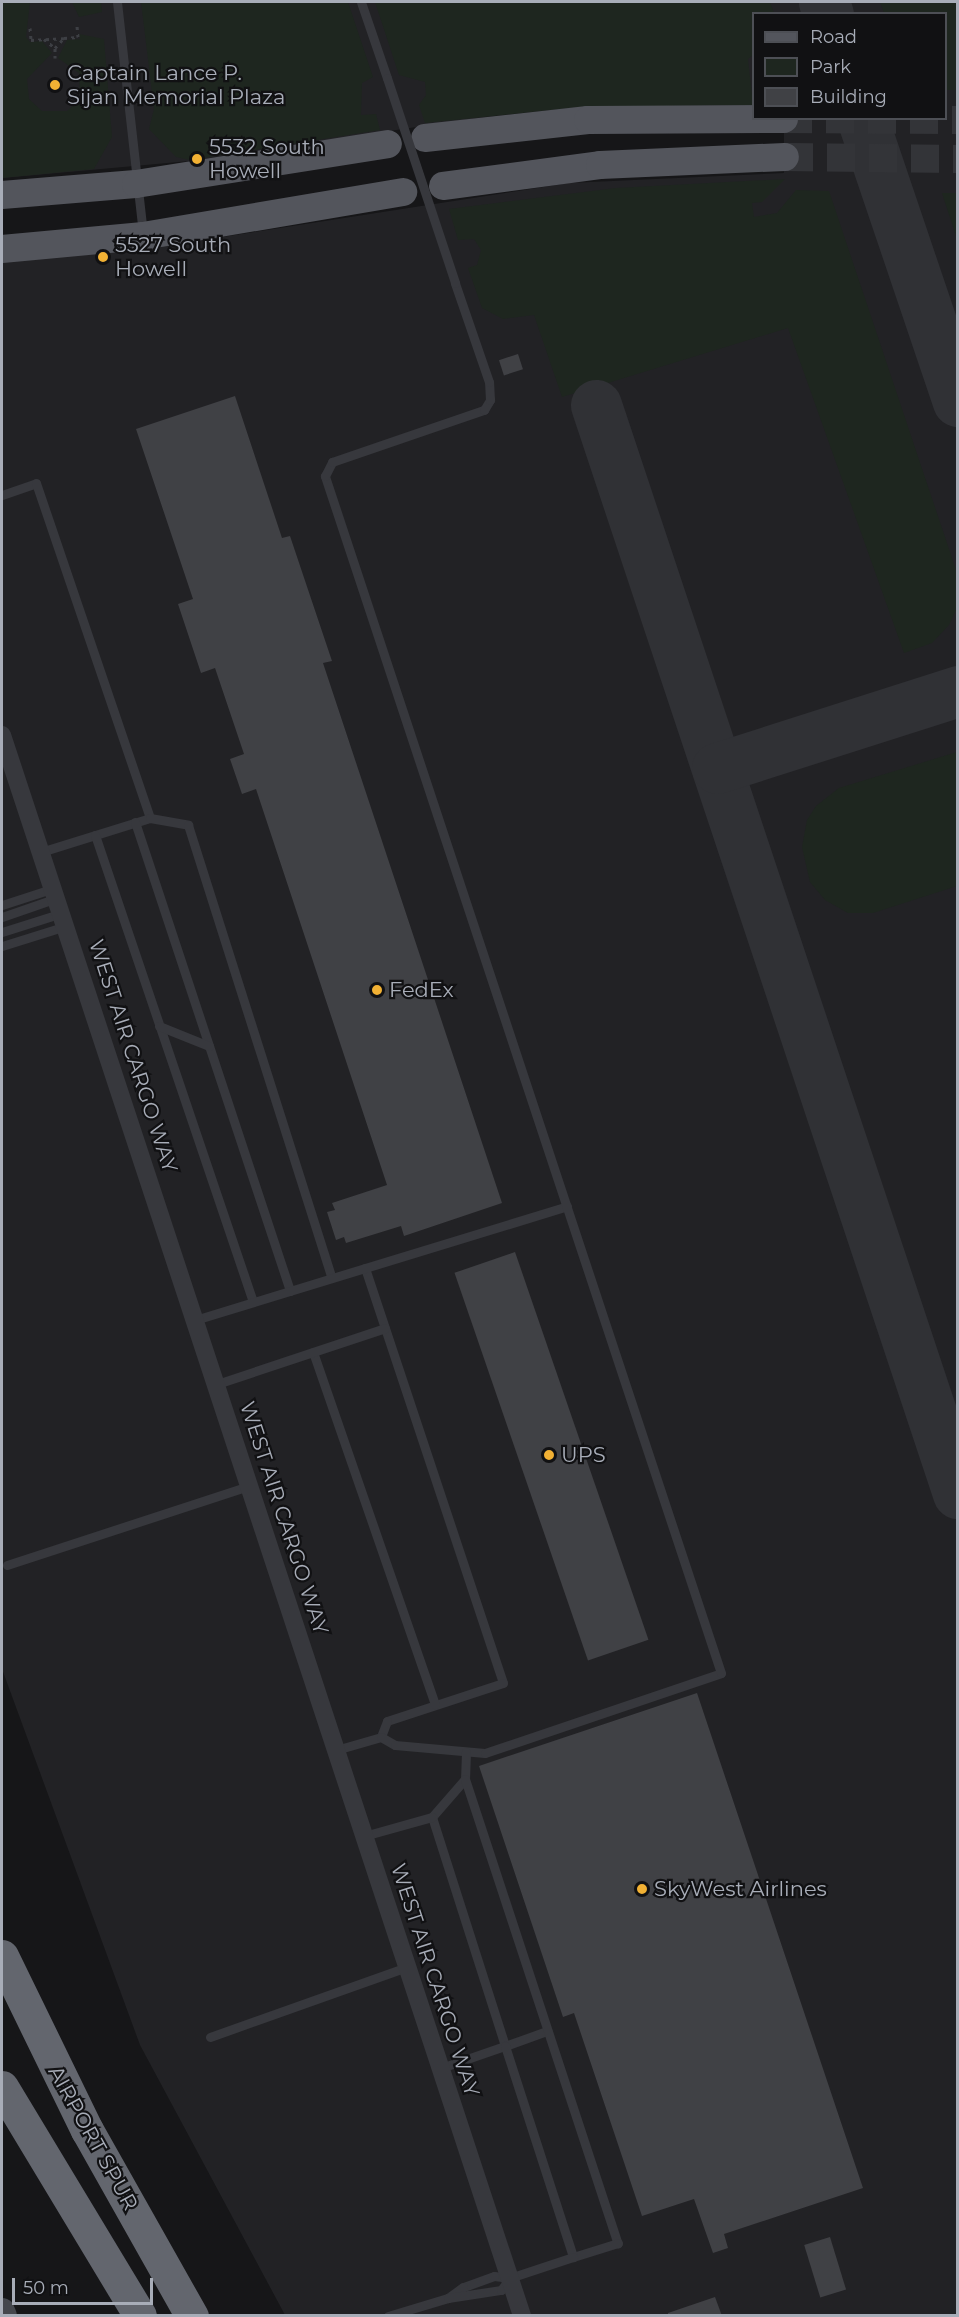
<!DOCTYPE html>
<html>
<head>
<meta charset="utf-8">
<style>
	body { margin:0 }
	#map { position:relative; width:959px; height:2317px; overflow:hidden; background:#161618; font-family:Montserrat,sans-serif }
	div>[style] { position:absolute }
	.built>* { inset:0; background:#222225 }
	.green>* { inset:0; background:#1e261f }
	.taxiway>* { height:51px; margin:-25.5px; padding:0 25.5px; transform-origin:25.5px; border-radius:25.5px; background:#303135 }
	.building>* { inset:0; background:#404145; transform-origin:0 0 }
	.primary-tunnel>* { height:28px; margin-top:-14px; transform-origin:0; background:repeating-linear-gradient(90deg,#333438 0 28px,transparent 0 42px) }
	.path>* { height:3px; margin-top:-1.5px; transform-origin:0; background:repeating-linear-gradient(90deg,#3d3f44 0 3px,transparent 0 7.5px) }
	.lane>* { height:9px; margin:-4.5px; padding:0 4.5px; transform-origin:4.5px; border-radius:4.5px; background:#37383d }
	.street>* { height:18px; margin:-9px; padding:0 9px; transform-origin:9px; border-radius:9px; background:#37383d }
	.secondary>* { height:26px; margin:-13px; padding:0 13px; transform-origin:13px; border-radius:13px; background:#45474d }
	.primary>* { height:28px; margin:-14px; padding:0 14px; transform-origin:14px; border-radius:14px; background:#53555c }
	.highway>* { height:33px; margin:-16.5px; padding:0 16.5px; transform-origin:16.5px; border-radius:16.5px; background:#63666e }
	.lane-bridge>* { height:9px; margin:-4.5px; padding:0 4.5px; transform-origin:4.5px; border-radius:4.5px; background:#37383d }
	.dots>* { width:16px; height:16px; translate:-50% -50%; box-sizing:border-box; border:3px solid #111113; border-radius:50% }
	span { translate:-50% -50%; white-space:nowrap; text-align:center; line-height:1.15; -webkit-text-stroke:4.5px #111113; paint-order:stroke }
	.poi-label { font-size:21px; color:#a8adb8 }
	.left { translate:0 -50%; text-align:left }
	.street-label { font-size:21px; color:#a8adb8 }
	.frame { position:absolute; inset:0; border:3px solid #a8adb8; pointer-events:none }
	.legend { position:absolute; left:752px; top:12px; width:195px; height:108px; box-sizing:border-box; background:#111113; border:2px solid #4d4f55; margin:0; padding:8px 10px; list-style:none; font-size:18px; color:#a8adb8 }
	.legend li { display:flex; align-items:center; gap:12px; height:30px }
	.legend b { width:30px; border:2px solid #4d4f55 }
	.scale { position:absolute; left:12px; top:2278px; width:141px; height:27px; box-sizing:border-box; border:3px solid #a8adb8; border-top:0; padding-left:8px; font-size:18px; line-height:21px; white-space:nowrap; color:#a8adb8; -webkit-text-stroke:4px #111113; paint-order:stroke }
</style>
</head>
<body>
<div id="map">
	<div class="built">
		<i style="clip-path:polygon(2px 2px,957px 2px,957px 2315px,285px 2315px,140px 2045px,2px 1669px,2px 261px,171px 245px,569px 183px,784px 173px,784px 119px,946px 118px,946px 14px,754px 14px,753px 105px,619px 105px,517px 112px,189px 161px,2px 178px)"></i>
	</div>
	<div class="green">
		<i style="clip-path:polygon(2px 2px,30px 2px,26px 37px,30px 42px,42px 41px,52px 53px,27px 79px,29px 99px,42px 111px,67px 111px,80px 99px,79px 73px,58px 58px,67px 40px,80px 39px,79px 34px,104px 39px,112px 137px,94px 169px,2px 178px)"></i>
		<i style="clip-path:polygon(72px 2px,101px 2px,102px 12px,79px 17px)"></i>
		<i style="clip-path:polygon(141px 2px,348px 2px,373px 77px,362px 83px,361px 115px,376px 114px,380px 130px,190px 160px,176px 157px,149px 129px,154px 109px)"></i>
		<i style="clip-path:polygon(375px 2px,770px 2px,774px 13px,754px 14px,753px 55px,748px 59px,753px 105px,580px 107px,425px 123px,419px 105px,426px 95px,425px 82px,399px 75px)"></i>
		<i style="clip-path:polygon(880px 2px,957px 2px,957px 90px,946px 90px,946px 14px,884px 13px)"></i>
		<i style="clip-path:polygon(785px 179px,762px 202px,752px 203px,754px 217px,777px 213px,796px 190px,829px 191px,957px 573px,957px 608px,949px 625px,932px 643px,904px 653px,788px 328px,562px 397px,534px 315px,503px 319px,482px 308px,468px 268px,477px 265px,481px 250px,474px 239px,458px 240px,449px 209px,616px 188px)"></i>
		<i style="clip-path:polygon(942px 193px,957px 193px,957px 239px)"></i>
		<i style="clip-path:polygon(957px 752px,957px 886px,873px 913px,848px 913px,825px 900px,810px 882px,802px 847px,807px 820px,816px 806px,839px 788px)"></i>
	</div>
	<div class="taxiway">
		<i style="left:824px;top:2px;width:13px;rotate:72deg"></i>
		<i style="left:862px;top:118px;width:299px;rotate:71.3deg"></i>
		<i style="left:596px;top:405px;width:1147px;rotate:71.6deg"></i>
		<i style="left:717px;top:768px;width:253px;rotate:-17.7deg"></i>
	</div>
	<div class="building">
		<i style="left:518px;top:354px;width:16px;height:20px;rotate:72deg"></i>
		<i style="clip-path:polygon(235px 396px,282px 538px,290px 536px,332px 661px,323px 663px,502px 1203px,404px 1236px,401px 1226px,346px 1243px,344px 1237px,336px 1240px,327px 1212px,335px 1210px,332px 1203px,387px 1185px,256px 789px,242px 794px,230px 759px,244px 754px,215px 668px,201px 673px,178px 604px,193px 599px,136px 429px)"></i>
		<i style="left:515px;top:1252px;width:410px;height:64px;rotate:71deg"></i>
		<i style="clip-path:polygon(697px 1693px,863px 2188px,724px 2234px,728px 2248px,713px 2253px,694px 2199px,642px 2216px,574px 2013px,563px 2017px,479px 1766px)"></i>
		<i style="left:830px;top:2237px;width:55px;height:27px;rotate:73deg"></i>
		<i style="clip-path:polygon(715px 2297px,722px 2316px,668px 2316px,668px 2313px)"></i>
	</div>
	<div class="primary-tunnel">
		<i style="left:784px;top:119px;width:174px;rotate:0.3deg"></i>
		<i style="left:785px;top:157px;width:173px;rotate:0.7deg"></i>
	</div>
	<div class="path">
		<i style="left:30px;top:28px;width:12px;rotate:85deg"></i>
		<i style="left:31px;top:40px;width:33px;rotate:-3deg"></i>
		<i style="left:64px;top:38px;width:14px;rotate:-4deg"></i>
		<i style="left:78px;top:37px;width:11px;rotate:-95deg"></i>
		<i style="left:44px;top:39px;width:14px;rotate:39deg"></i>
		<i style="left:55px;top:48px;width:10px;rotate:90deg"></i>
		<i style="left:55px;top:48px;width:13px;rotate:-48deg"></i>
	</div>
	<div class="lane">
		<i style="left:117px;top:2px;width:232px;rotate:83.6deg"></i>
		<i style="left:361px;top:2px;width:80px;rotate:71.1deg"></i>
		<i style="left:2px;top:495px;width:36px;rotate:-19deg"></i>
		<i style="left:36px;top:483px;width:354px;rotate:71.2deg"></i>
		<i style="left:150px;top:818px;width:114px;rotate:162.7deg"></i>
		<i style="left:150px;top:818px;width:39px;rotate:10deg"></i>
		<i style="left:188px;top:825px;width:475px;rotate:72.4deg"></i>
		<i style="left:135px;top:822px;width:494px;rotate:71.7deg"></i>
		<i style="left:95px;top:835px;width:493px;rotate:71.3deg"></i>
		<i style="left:2px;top:905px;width:55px;rotate:-18.1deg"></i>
		<i style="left:2px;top:917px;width:58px;rotate:-19.1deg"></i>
		<i style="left:2px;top:932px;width:63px;rotate:-17.6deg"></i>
		<i style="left:2px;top:946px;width:67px;rotate:-17.4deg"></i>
		<i style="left:159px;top:1026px;width:54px;rotate:21.8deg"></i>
		<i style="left:365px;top:1268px;width:437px;rotate:71.6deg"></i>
		<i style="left:503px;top:1683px;width:122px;rotate:161.9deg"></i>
		<i style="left:387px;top:1721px;width:17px;rotate:111deg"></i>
		<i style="left:195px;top:1320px;width:389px;rotate:-17deg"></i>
		<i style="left:313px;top:1352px;width:373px;rotate:70.9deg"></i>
		<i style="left:217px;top:1384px;width:177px;rotate:-18.4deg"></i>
		<i style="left:7px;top:1565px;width:255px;rotate:-18.1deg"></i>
		<i style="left:336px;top:1750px;width:47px;rotate:-16.1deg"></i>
		<i style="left:381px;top:1737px;width:16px;rotate:30deg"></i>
		<i style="left:395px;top:1745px;width:90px;rotate:5.1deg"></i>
		<i style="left:485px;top:1753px;width:249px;rotate:-18.7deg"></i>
		<i style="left:721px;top:1673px;width:1261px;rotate:-108.31deg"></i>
		<i style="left:325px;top:476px;width:16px;rotate:-63deg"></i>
		<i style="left:332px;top:462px;width:161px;rotate:-18.9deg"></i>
		<i style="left:484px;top:410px;width:12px;rotate:-59deg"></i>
		<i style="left:490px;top:400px;width:18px;rotate:-93deg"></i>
		<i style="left:489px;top:382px;width:105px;rotate:-109deg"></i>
		<i style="left:466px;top:1752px;width:27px;rotate:92deg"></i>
		<i style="left:465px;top:1779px;width:50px;rotate:131deg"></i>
		<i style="left:432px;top:1817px;width:240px;rotate:72.3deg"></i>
		<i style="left:505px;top:2046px;width:45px;rotate:-19.7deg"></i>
		<i style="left:465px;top:1779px;width:489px;rotate:71.8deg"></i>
		<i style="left:618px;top:2243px;width:47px;rotate:162.7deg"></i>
		<i style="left:364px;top:1836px;width:71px;rotate:-15.6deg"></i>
		<i style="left:210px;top:2037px;width:209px;rotate:-19.6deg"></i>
		<i style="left:441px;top:2068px;width:68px;rotate:-19deg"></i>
		<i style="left:505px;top:2046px;width:222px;rotate:72.1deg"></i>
		<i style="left:573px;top:2257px;width:66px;rotate:161.6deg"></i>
		<i style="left:510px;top:2278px;width:16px;rotate:-173deg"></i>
		<i style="left:494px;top:2276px;width:33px;rotate:160deg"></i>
		<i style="left:463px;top:2287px;width:19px;rotate:144deg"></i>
		<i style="left:388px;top:2316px;width:63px;rotate:-16.7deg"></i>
		<i style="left:448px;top:2298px;width:54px;rotate:-8.6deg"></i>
		<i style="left:501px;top:2290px;width:15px;rotate:-53deg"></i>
	</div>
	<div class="street">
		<i style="left:2px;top:735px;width:1664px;rotate:71.79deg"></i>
	</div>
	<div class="secondary">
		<i style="left:2px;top:2311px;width:5px;rotate:68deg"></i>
	</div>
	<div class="primary">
		<i style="left:425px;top:138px;width:164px;rotate:-6.3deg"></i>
		<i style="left:588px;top:120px;width:196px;rotate:-0.3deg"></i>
		<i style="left:443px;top:186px;width:158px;rotate:-7.6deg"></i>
		<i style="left:600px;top:165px;width:185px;rotate:-2.5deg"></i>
		<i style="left:2px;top:195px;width:134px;rotate:-4.7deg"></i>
		<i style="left:136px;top:184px;width:255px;rotate:-9deg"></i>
		<i style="left:2px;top:249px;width:142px;rotate:-5.3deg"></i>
		<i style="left:143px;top:236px;width:264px;rotate:-9.6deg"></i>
	</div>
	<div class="highway">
		<i style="left:2px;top:1956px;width:194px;rotate:64deg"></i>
		<i style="left:87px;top:2130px;width:214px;rotate:60.6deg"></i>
		<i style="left:2px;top:2087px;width:267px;rotate:58.9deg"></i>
	</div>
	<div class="lane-bridge">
		<i style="left:387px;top:78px;width:216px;rotate:71.6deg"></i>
	</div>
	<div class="dots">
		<i style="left:55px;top:85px;background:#f2b134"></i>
		<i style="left:197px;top:159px;background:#f2b134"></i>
		<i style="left:103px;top:257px;background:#f2b134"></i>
		<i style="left:377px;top:990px;background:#f2b134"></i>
		<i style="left:549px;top:1455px;background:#f2b134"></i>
		<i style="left:642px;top:1889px;background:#f2b134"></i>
	</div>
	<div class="poi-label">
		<span class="left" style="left:67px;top:85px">Captain Lance P.<br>Sijan Memorial Plaza</span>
		<span class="left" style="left:209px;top:159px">5532 South<br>Howell</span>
		<span class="left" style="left:115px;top:257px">5527 South<br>Howell</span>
		<span class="left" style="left:389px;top:990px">FedEx</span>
		<span class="left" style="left:561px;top:1455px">UPS</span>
		<span class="left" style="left:654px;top:1889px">SkyWest Airlines</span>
	</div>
	<div class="street-label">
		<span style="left:133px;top:1056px;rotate:72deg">WEST AIR CARGO WAY</span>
		<span style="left:284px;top:1518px;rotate:72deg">WEST AIR CARGO WAY</span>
		<span style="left:435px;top:1980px;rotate:72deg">WEST AIR CARGO WAY</span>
		<span style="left:93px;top:2138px;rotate:61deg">AIRPORT SPUR</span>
	</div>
	<div class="frame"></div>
	<ul class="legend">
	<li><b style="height:8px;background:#53555c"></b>Road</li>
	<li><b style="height:16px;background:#1e261f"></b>Park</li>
	<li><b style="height:16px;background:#404145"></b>Building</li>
	</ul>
	<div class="scale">50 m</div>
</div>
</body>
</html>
